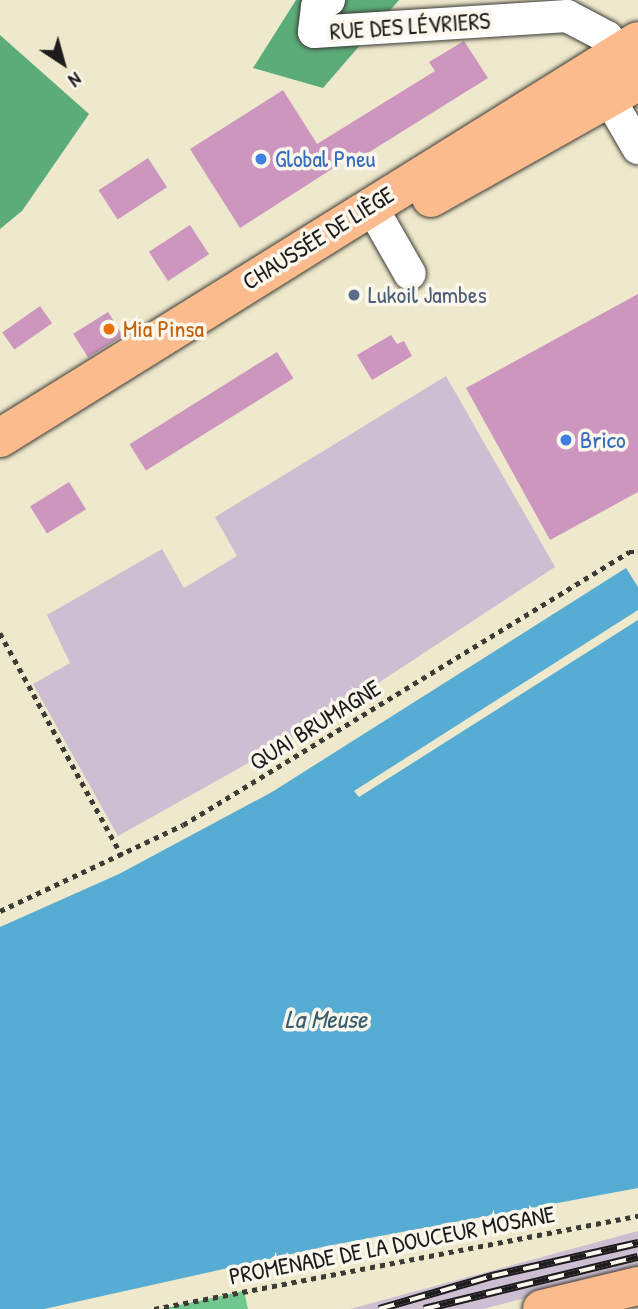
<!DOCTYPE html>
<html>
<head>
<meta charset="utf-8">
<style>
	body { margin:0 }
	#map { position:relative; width:638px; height:1309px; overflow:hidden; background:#eee8cc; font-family:"Patrick Hand",sans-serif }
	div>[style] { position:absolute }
	.industrial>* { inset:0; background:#cebed2 }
	.green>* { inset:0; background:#71c88e }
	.forest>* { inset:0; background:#5cac79 }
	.water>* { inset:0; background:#57acd3 }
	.building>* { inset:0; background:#cc96be; transform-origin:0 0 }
	.path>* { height:4.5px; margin-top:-2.25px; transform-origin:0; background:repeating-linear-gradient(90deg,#3c3b36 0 5px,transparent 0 10px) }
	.roads { filter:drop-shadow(0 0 2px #3c3b36) drop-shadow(0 0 2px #3c3b36) }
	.minor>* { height:32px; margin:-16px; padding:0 16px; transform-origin:16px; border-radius:16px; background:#fff }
	.major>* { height:38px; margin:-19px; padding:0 19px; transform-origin:19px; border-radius:19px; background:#fbbb8d }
	.rail>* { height:8px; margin-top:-4px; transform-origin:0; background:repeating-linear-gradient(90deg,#fbf7ec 0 16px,#1c1c1c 0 32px); box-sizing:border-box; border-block:2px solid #1c1c1c }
	.dots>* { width:19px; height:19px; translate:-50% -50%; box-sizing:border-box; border:4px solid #fbf7ec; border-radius:50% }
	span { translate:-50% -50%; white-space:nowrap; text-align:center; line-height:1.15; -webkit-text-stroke:7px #fbf7ec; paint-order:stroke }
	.street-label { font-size:24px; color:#1c1c1c }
	.shop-label { font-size:24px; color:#366cbe }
	.left { translate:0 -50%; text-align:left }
	.service-label { font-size:24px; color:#4e5e75 }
	.food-label { font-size:24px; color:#c56008 }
	.water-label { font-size:26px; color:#375d6e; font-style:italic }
	.north { position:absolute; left:28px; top:28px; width:70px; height:70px; -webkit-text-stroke:5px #fbf7ec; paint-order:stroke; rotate:144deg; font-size:19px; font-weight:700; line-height:28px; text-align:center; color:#1c1c1c }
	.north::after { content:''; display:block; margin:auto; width:24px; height:32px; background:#1c1c1c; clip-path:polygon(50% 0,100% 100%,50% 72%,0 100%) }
</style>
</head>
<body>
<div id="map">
	<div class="industrial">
		<i style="clip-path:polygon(446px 376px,555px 567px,302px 733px,118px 836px,33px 684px,70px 663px,47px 615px,162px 549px,184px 588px,237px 556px,215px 517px)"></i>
		<i style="clip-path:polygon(638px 1231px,638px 1269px,483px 1309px,350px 1309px)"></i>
	</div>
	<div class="green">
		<i style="clip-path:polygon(244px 1291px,248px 1309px,161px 1309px)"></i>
	</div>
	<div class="forest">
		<i style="clip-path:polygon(296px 0,399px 0,323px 88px,253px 68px)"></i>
		<i style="clip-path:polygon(0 35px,89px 114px,22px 211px,0 229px)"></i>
	</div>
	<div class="water">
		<i style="clip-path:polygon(626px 568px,638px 587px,638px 610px,354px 791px,359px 797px,638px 620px,638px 1188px,327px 1246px,44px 1309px,0 1309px,0 927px,119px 874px,272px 792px)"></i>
	</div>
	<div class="building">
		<i style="clip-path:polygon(464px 41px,488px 78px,363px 156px,360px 151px,240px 228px,190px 149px,283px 90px,317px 144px,435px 71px,429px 62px)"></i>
		<i style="left:148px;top:158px;width:35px;height:59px;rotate:57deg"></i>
		<i style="left:190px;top:225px;width:35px;height:49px;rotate:57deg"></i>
		<i style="clip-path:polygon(638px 294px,638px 492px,550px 540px,466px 388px)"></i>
		<i style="left:40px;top:306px;width:21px;height:46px;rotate:55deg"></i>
		<i style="left:108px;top:312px;width:28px;height:41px;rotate:58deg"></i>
		<i style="clip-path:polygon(391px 335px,397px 344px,404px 341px,412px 356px,372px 380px,357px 355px)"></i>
		<i style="left:277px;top:352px;width:31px;height:174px;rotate:58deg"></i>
		<i style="left:69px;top:482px;width:32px;height:46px;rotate:58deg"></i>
	</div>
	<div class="path">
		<i style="left:0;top:633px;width:254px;rotate:61.3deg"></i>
		<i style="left:0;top:911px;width:202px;rotate:-25.2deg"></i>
		<i style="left:183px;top:825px;width:523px;rotate:-31.47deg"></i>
		<i style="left:629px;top:552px;width:9px"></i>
		<i style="left:154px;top:1309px;width:493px;rotate:-10.9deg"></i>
	</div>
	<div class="roads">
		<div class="minor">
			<i style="left:329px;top:0;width:14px;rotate:150deg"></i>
			<i style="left:317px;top:7px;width:25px;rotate:97deg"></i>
			<i style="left:314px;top:32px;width:254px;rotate:-3.6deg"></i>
			<i style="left:567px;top:16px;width:45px;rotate:27.7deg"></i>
			<i style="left:607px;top:37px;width:19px;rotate:65deg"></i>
			<i style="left:609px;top:98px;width:58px;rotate:59.9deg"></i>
			<i style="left:382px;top:225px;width:56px;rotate:60.3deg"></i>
		</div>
		<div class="major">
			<i style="left:431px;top:198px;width:237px;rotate:-29.3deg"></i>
			<i style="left:0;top:438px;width:751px;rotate:-31.89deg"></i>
			<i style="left:542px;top:1309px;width:99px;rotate:-13.5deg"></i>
		</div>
	</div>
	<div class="rail">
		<i style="left:379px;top:1309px;width:118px;rotate:-16.3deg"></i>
		<i style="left:492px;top:1276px;width:150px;rotate:-12.7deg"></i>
		<i style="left:424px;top:1309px;width:220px;rotate:-13.7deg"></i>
	</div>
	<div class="dots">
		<i style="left:261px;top:159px;background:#3f7fe0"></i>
		<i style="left:354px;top:295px;background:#5c6f8a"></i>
		<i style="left:109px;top:329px;background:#e8710a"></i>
		<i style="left:566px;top:440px;background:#3f7fe0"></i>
	</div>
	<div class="street-label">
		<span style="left:410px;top:26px;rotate:-4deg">RUE DES LÉVRIERS</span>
		<span style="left:318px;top:238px;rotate:-32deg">CHAUSSÉE DE LIÈGE</span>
		<span style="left:315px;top:725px;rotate:-32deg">QUAI BRUMAGNE</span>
		<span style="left:392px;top:1245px;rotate:-11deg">PROMENADE DE LA DOUCEUR MOSANE</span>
	</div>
	<div class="shop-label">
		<span class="left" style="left:275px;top:159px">Global Pneu</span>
		<span class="left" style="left:580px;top:440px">Brico</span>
	</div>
	<div class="service-label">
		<span class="left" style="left:368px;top:295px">Lukoil Jambes</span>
	</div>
	<div class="food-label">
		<span class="left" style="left:123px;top:329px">Mia Pinsa</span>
	</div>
	<div class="water-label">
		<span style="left:326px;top:1019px">La Meuse</span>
	</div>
	<div class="north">N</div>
</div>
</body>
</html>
